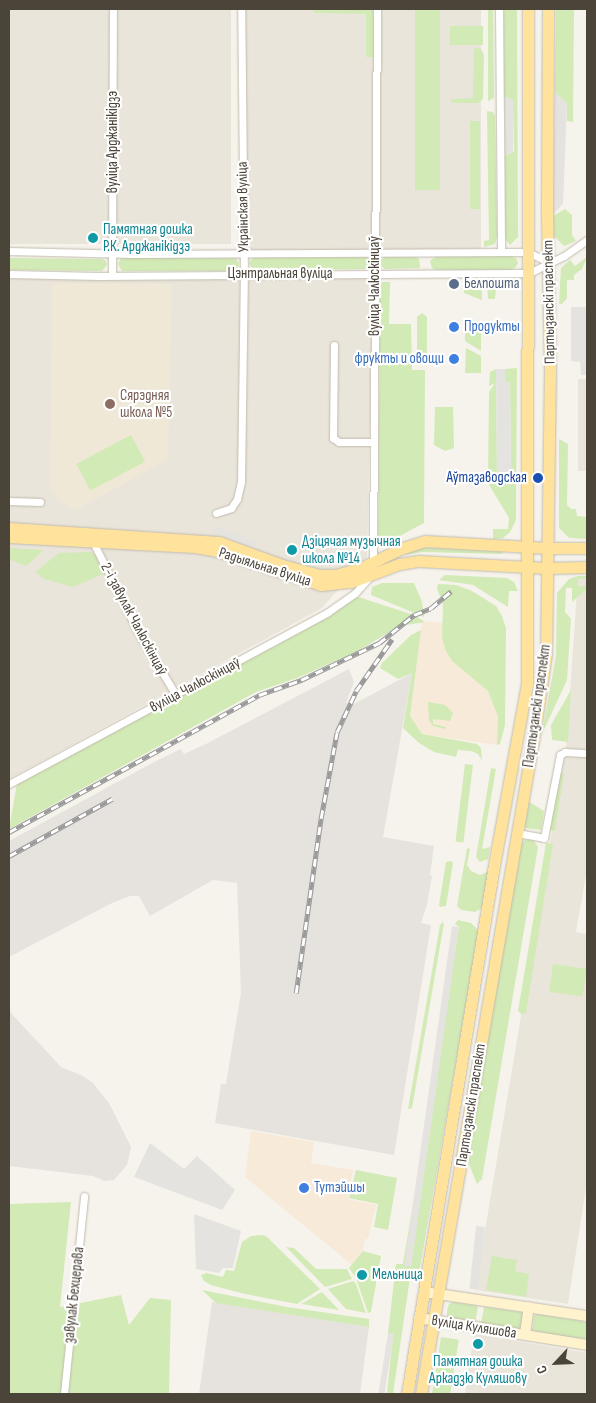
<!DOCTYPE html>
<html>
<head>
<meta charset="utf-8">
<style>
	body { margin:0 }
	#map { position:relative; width:596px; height:1403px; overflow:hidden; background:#f6f3ec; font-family:"Sofia Sans Condensed",sans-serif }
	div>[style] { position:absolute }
	.residential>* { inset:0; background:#eae5da; transform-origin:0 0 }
	.commercial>* { inset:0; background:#f7ead8 }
	.industrial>* { inset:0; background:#e6e2dd }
	.education>* { inset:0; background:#efe8d6 }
	.green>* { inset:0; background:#d2eab5; transform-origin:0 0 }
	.parking>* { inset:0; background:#e5e3e0; transform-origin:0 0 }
	.roads { filter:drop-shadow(0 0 1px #c2bbae) drop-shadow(0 0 1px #c2bbae) }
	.minor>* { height:7px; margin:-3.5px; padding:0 3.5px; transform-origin:3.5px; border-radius:3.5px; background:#fff }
	.secondary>* { height:10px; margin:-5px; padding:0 5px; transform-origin:5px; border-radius:5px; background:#fff3cd }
	.primary>* { height:11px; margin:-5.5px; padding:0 5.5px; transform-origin:5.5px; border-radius:5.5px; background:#ffe39c }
	.rail>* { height:4.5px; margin-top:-2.25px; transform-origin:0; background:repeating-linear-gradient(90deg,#fff 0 8px,#9a9a9a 0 16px); box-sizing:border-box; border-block:1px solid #9a9a9a }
	.dots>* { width:14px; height:14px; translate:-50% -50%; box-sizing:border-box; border:2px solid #fff; border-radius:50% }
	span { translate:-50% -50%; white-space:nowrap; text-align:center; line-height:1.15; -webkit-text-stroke:4.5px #fff; paint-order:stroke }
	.street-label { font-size:15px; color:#4b4439 }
	.culture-label { font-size:15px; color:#0d838f }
	.left { translate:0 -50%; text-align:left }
	.service-label { font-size:15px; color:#4e5e75 }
	.shop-label { font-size:15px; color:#366cbe }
	.right { translate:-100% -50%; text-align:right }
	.education-label { font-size:15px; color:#785e54 }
	.transit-label { font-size:15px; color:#164399 }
	.frame { position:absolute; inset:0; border:10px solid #4b4439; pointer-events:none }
	.north { position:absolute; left:531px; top:1338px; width:50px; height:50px; -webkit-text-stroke:4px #fff; paint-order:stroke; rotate:245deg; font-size:14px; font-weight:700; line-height:20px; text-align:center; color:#4b4439 }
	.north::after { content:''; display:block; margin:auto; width:18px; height:22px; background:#4b4439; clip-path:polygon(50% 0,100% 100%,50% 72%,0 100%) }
</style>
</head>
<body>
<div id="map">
	<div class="residential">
		<i style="left:9px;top:9px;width:222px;height:235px"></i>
		<i style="left:245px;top:9px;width:236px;height:241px"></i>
		<i style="clip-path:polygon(373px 276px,367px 557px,322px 608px,9px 779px,9px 278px)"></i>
		<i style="left:578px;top:379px;width:9px;height:92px"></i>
		<i style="clip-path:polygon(587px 576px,587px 870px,576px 932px,587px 934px,587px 1181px,568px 1304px,475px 1290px,566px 748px,578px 577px)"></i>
		<i style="clip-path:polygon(474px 1334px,587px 1353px,587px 1394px,465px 1394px)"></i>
	</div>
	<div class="commercial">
		<i style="clip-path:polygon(422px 621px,443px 623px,442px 638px,452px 661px,488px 691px,498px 717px,497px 745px,422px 734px,410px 716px)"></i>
		<i style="clip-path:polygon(251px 1131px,314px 1142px,311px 1163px,353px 1170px,348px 1199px,376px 1205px,368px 1239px,365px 1239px,363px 1251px,352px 1265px,245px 1177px)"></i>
	</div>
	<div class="industrial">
		<i style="clip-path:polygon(349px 669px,354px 682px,346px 703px,352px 705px,412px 673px,383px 837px,434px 846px,430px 875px,432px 876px,427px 905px,421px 923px,431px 925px,394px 1155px,215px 1123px,221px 1084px,226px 1084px,241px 993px,237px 883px,213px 880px,150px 916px,139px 896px,130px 896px,112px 903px,9px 957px,9px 841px,154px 762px,181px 749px,184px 754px,206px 744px)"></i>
		<i style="clip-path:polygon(9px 1005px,11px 1013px,61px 1067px,83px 1076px,93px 1083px,109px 1103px,131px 1147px,127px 1165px,114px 1180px,105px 1181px,93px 1176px,9px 1166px)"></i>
		<i style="clip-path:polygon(212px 1302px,369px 1327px,360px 1394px,199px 1394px)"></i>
	</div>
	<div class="education">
		<i style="clip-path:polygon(52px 283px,172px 284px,168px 459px,76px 510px,57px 499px,50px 487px)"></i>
	</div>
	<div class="green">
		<i style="clip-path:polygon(314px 9px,373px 9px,373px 57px,366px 57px,366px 14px,314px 13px)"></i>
		<i style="left:415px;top:9px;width:25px;height:181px"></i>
		<i style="clip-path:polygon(488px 9px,493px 9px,494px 98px,488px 101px)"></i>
		<i style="clip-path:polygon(504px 9px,517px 9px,518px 237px,510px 245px,505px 239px,505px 155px,514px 152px,513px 100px,504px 97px)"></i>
		<i style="clip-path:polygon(556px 9px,574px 9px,573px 122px,567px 121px,567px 104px,555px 92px)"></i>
		<i style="left:450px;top:26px;width:33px;height:19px"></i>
		<i style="clip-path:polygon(474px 48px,481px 49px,484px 55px,483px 99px,479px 103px,452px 103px,451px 99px,473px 98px)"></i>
		<i style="clip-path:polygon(487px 111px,493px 112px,495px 116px,497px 237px,495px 244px,484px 247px,484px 241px,489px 240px)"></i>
		<i style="left:470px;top:121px;width:10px;height:88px"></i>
		<i style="clip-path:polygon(565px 209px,572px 215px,572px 235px,576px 241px,564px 246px,554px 236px,553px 216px)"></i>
		<i style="clip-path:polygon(365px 256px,371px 260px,371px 265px,365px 269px,253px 270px,249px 263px,253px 257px)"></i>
		<i style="clip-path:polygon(436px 256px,510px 256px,516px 258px,518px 263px,516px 267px,510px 270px,437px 270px,432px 268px,430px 261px)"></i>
		<i style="clip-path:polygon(385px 257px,416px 257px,419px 259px,420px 268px,385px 269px,381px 266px,381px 260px)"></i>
		<i style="clip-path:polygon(587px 257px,582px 269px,574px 275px,574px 280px,567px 280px,567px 298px,562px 304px,559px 304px,561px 268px,570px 260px,575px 266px)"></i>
		<i style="clip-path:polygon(9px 258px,102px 259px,106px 261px,107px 265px,102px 271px,9px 270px)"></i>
		<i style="clip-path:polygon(121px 258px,236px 258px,239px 264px,237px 271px,122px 271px,118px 264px)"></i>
		<i style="clip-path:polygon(464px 281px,493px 282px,496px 287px,495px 299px,488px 299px,487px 284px,482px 285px,482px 300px,464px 293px)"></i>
		<i style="clip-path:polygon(380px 282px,390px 282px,389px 324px,411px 324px,412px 370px,425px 370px,424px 523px,394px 539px,386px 540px,378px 537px)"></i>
		<i style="clip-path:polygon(422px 313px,427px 317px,427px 355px,422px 360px,417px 355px,417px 317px)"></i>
		<i style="clip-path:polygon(465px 323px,473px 323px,474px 328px,481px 330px,481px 351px,465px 341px)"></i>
		<i style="clip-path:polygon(466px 348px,481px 356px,481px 373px,465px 373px)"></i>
		<i style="clip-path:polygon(517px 368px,516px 520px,510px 532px,503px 538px,493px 539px,493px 529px,508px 529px,509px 518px,488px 483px,489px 392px,495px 383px,489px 386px,490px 372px,496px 369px,497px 477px,511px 477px,510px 382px,505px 382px,505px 369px)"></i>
		<i style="clip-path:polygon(435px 407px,453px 407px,454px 448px,445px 451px,434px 445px)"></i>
		<i style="left:131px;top:435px;width:30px;height:62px;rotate:62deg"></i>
		<i style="clip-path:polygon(559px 439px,568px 444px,567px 505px,571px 509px,576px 509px,577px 516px,587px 517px,587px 539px,569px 538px,559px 528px)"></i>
		<i style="clip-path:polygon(9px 548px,44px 550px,26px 566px,9px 559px)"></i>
		<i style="clip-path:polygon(422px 548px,433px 548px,503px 551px,502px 554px,422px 552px,406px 555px,405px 553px)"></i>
		<i style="clip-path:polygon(92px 552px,97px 558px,103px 574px,73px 587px,44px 579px,35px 572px,59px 553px)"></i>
		<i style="clip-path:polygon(445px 575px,507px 578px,514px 582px,518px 591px,509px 591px,508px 607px,473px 585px,439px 580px)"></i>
		<i style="clip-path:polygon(578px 576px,587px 576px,587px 578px,578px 579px,578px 586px,587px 586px,587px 589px,572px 602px,572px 588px,566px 588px,565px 612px,571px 619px,567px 680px,542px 734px,556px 655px,557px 593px,569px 579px)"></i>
		<i style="clip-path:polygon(382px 583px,414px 583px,422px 602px,424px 617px,371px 595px,372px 587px)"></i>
		<i style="clip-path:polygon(438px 584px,456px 585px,472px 591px,496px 606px,502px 616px,506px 628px,505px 725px,500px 744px,497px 745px,498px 717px,488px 691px,452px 661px,445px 649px,442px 638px,443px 604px,437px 589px)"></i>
		<i style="clip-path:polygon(355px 596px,414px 615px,425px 622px,399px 626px,356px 652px,297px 678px,256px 692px,9px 829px,17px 783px,326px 617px)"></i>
		<i style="clip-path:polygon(421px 630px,410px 716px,422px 734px,477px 744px,481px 748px,482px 760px,478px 754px,471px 751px,458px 750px,456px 757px,434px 752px,419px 743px,403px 728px,412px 673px,398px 679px,380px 668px,382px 663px,411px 635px)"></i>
		<i style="clip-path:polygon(571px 690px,568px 742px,552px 740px,551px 725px)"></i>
		<i style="clip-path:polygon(428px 702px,445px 705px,453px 713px,450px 721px,433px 719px,433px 724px,446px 727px,445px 729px,433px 726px,429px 720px)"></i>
		<i style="left:465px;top:764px;width:8px;height:78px;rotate:7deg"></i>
		<i style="clip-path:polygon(491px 768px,496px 769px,482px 849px,490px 847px,488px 859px,480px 862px,476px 857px)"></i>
		<i style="clip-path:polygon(558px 772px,564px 773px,555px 831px,548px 830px)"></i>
		<i style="clip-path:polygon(526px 800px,544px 811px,541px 830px,525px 828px)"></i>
		<i style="clip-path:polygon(526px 839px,534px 841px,538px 847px,482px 1179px,477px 1184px,467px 1159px,520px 845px)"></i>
		<i style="clip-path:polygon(546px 843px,553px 844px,526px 1013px,521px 1014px,518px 1011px)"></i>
		<i style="clip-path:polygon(467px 848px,470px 849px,467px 865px,471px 871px,480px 875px,489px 871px,482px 908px,475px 912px,461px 910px,457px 906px)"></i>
		<i style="clip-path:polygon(451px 861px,453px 863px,446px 906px,440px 907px,439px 905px,446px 862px)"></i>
		<i style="clip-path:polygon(458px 920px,471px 923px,479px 931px,418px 1279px,410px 1278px,393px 1394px,387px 1394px,393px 1334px,388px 1333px,396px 1264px,403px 1264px,459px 927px,455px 924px)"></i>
		<i style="clip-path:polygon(443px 922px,444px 923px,412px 1108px,408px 1109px,440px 925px)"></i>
		<i style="left:553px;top:964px;width:34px;height:28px;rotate:8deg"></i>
		<i style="clip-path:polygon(356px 1170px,397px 1178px,388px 1230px,374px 1227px,378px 1204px,349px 1198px)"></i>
		<i style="clip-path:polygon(71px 1202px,60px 1307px,121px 1295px,129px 1325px,150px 1298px,171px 1300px,169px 1394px,9px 1394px,9px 1204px)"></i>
		<i style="clip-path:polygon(262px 1235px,266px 1236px,320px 1289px,297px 1304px,245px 1294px,211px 1285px,204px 1281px,201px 1275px,207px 1273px,223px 1277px,226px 1270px,234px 1271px,242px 1242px,251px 1236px)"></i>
		<i style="clip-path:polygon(286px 1247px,294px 1248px,316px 1269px,347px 1269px,352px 1279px,325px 1287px)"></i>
		<i style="clip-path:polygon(363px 1251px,381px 1256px,371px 1312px,368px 1313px,356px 1278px,349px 1268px)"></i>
		<i style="clip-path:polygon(492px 1256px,517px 1260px,515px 1271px,529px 1274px,526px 1297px,486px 1290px)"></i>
		<i style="clip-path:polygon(353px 1281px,356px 1284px,366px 1313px,346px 1309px,328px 1289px)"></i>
		<i style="clip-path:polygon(202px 1290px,287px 1307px,369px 1319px,369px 1327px,216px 1303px)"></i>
		<i style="clip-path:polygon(322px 1292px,339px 1310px,301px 1304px)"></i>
		<i style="clip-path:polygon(453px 1302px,478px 1306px,475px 1324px,450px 1319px,447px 1316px,447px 1310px,449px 1304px)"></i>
		<i style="clip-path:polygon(484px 1307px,521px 1312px,523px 1315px,521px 1327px,519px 1330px,481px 1324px)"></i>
		<i style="clip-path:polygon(537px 1314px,587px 1322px,587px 1341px,532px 1332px,534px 1316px)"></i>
		<i style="left:441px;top:1337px;width:18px;height:58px;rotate:9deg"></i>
	</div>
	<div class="parking">
		<i style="clip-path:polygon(555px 92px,567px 104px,563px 204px,553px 214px)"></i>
		<i style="clip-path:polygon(504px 97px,513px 100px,513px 152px,505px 155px)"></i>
		<i style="clip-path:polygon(571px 307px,587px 307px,587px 375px,581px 375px,580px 362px,571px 361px)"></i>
		<i style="clip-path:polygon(496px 369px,505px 369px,505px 382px,510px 382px,511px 477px,497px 478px)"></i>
		<i style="clip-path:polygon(218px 526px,255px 542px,253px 548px,213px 532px)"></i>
		<i style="left:452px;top:926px;width:7px;height:343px;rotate:8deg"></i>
		<i style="clip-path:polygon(150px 1143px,184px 1169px,197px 1156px,235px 1190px,222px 1210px,134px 1177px)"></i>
		<i style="clip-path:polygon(194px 1214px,241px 1231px,233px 1268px,223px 1268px,219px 1273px,196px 1269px)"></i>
		<i style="left:476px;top:1226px;width:9px;height:63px;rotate:6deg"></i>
		<i style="left:388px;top:1333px;width:6px;height:61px;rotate:9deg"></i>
	</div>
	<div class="roads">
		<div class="minor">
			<i style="left:499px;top:9px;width:243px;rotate:89.5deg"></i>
			<i style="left:9px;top:251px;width:124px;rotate:1.4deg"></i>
			<i style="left:133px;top:254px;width:395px;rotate:-0.3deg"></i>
			<i style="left:528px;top:252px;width:22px;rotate:27deg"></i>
			<i style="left:9px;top:274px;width:90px;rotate:1.3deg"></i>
			<i style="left:99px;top:276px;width:430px;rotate:-0.4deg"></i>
			<i style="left:529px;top:273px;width:39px;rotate:-26deg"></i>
			<i style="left:564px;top:256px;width:28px;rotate:-35deg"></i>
			<i style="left:112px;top:275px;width:266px;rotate:-89.8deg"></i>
			<i style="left:334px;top:345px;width:93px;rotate:90.6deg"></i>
			<i style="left:333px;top:438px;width:7px;rotate:34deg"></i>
			<i style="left:339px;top:442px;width:35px"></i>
			<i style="left:9px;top:501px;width:31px;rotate:2deg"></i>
			<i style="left:216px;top:513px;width:16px;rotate:-18deg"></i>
			<i style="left:231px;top:508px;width:11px;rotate:-56deg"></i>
			<i style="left:237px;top:499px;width:17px;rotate:-77deg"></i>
			<i style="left:241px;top:482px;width:208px;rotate:-89.2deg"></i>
			<i style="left:244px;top:274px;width:265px;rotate:-90.6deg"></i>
			<i style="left:93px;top:542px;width:103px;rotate:63.4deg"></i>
			<i style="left:139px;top:634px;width:71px;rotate:58.8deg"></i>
			<i style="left:373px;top:563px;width:554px;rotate:-89.59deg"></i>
			<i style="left:9px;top:784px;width:362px;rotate:-28.3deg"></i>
			<i style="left:328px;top:612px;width:33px;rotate:-35deg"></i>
			<i style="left:355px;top:593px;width:24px;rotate:-48deg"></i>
			<i style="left:517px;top:833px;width:27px;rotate:10deg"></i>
			<i style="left:544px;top:838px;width:85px;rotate:-79.1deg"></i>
			<i style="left:560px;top:755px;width:6px;rotate:-31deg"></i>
			<i style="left:565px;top:752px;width:22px;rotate:3deg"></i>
			<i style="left:64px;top:1394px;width:199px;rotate:-84.2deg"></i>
		</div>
		<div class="secondary">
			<i style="left:424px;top:1292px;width:165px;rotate:8.4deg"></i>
			<i style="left:419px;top:1318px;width:170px;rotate:9.1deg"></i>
			<i style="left:525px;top:1334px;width:27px;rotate:-82deg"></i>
		</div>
		<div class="primary">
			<i style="left:9px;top:528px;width:210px;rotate:3.8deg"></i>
			<i style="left:219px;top:542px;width:67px;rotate:20.1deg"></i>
			<i style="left:282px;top:565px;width:38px;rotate:15deg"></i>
			<i style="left:319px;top:575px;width:17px"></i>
			<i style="left:336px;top:575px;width:26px;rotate:-16deg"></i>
			<i style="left:361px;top:568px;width:43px;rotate:-26deg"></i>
			<i style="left:400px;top:549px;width:26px;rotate:-18deg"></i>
			<i style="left:425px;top:541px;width:123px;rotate:3.3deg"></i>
			<i style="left:548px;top:548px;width:39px"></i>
			<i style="left:9px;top:537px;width:186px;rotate:3.1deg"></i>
			<i style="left:195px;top:547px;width:22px;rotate:10deg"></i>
			<i style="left:217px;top:551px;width:109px;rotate:18.1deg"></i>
			<i style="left:321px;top:585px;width:30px;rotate:-6deg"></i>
			<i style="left:351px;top:582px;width:51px;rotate:-20.6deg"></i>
			<i style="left:399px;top:564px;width:20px;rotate:-9deg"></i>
			<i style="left:419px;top:561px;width:128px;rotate:3.1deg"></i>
			<i style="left:547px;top:568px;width:40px;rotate:-1.4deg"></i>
			<i style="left:407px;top:1394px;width:536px;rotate:-80.66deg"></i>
			<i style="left:494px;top:865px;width:185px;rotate:-79.7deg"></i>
			<i style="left:527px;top:683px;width:674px;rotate:-89.91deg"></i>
			<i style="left:421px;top:1394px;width:675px;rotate:-80.27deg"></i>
			<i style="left:535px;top:729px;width:76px;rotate:-81.7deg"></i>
			<i style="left:546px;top:654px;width:283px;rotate:-89.2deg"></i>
			<i style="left:550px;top:371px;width:161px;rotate:-91.1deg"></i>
			<i style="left:547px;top:210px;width:201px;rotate:-89.7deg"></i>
		</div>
	</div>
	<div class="rail">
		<i style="left:9px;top:832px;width:285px;rotate:-28.7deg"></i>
		<i style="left:259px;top:695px;width:45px;rotate:-19.7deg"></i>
		<i style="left:301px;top:680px;width:86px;rotate:-25.4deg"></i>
		<i style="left:379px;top:643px;width:45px;rotate:-38.7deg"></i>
		<i style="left:414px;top:615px;width:18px;rotate:-22deg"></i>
		<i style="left:431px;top:608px;width:26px;rotate:-40deg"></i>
		<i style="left:9px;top:856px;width:118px;rotate:-29deg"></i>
		<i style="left:296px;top:993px;width:177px;rotate:-81.9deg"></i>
		<i style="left:321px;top:818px;width:87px;rotate:-79.5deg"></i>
		<i style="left:337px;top:732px;width:45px;rotate:-65.1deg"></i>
		<i style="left:356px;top:691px;width:63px;rotate:-55.3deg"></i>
	</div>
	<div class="dots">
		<i style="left:93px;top:238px;background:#0f9aa8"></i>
		<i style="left:454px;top:284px;background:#5c6f8a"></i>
		<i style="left:454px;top:327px;background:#3f7fe0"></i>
		<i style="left:454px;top:359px;background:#3f7fe0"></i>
		<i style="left:110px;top:404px;background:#8d6e63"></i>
		<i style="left:538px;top:478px;background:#1a4fb4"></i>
		<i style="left:292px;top:550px;background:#0f9aa8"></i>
		<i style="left:304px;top:1188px;background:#3f7fe0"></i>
		<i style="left:362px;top:1275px;background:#0f9aa8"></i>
		<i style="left:478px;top:1344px;background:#0f9aa8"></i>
	</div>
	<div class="street-label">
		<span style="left:113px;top:142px;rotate:-90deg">вуліца Арджанікідзэ</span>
		<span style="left:243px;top:207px;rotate:-91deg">Украінская вуліца</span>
		<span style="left:280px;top:274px">Цэнтральная вуліца</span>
		<span style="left:375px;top:286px;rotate:-90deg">вуліца Чалюскінцаў</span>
		<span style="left:549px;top:302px;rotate:-91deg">Партызанскі праспект</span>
		<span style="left:265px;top:567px;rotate:18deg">Радыяльная вуліца</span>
		<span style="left:134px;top:619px;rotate:62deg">2-і завулак Чалюскінцаў</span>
		<span style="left:195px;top:685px;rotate:-28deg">вуліца Чалюскінцаў</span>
		<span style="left:537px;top:706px;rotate:-82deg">Партызанскі праспект</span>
		<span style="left:471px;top:1105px;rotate:-81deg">Партызанскі праспект</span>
		<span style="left:74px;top:1295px;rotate:-84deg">завулак Бехцерава</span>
		<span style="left:474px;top:1327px;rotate:9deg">вуліца Куляшова</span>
	</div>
	<div class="culture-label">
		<span class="left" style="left:103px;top:238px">Памятная дошка<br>Р.К. Арджанікідзэ</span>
		<span class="left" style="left:302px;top:550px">Дзіцячая музычная<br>школа №14</span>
		<span class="left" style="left:372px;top:1275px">Мельница</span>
		<span style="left:478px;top:1370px">Памятная дошка<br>Аркадзю Куляшову</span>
	</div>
	<div class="service-label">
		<span class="left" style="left:464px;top:284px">Белпошта</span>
	</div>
	<div class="shop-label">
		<span class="left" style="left:464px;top:327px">Продукты</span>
		<span class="right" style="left:444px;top:359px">фрукты и овощи</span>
		<span class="left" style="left:314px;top:1188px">Тутэйшы</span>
	</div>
	<div class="education-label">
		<span class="left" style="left:120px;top:404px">Сярэдняя<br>школа №5</span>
	</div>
	<div class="transit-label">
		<span class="right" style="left:527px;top:478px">Аўтазаводская</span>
	</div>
	<div class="frame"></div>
	<div class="north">С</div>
</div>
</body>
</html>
